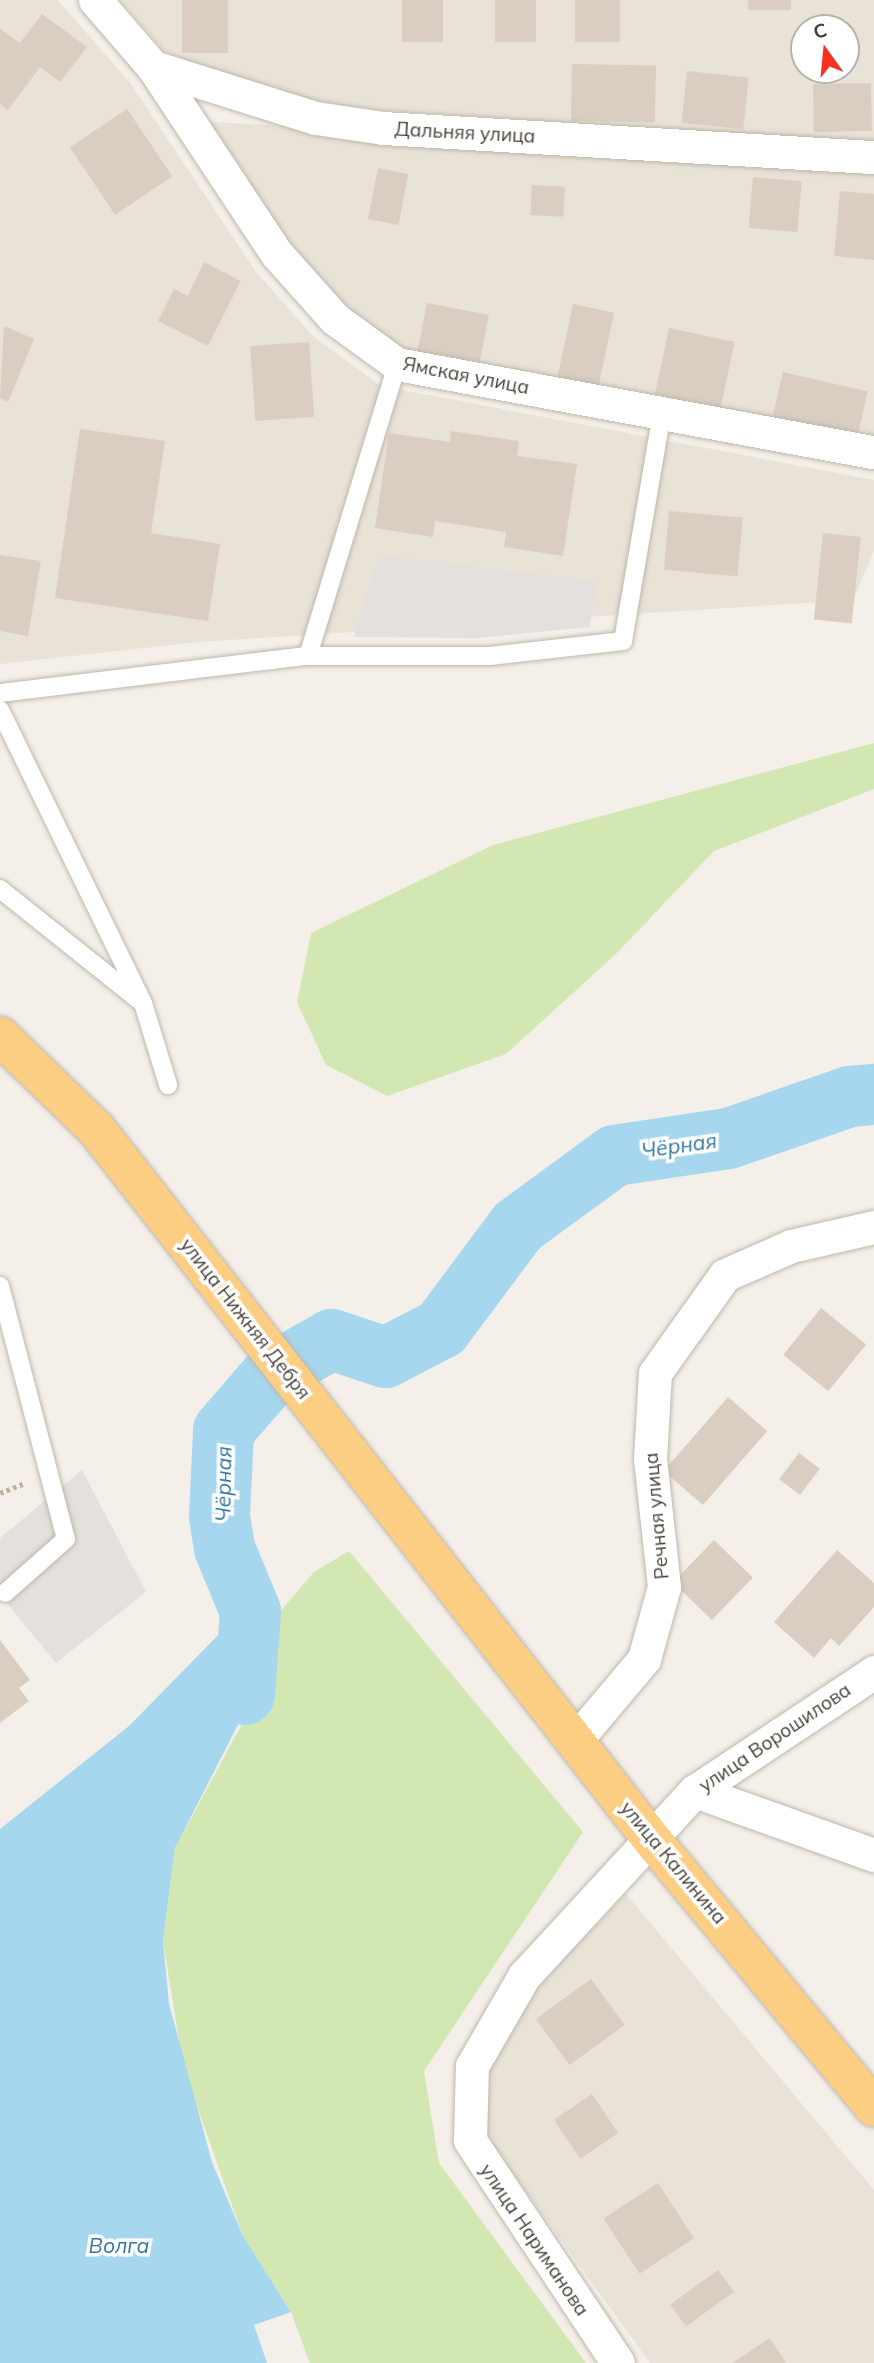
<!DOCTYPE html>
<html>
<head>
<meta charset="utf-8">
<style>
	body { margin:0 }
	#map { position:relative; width:874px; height:2363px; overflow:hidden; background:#f4f0e9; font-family:Mulish,sans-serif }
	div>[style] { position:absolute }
	.residential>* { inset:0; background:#e8e2d7 }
	.green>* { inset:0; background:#d3e7b2 }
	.parking>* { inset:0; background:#e3e0dd }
	.water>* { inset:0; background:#a7d6ef }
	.pier>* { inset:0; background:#f4f0e9 }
	.river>* { height:61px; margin:-30.5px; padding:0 30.5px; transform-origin:30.5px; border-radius:30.5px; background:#a7d6ef }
	.building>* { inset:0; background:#d9cec1; transform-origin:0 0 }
	.path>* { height:4.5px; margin-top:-2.25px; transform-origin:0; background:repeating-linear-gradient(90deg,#c1b29d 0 3.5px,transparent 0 7px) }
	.roads { filter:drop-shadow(0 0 2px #bfb7ab) drop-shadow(0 0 2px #bfb7ab) }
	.service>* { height:18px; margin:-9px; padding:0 9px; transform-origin:9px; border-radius:9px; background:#fff }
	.minor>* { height:33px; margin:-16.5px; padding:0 16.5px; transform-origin:16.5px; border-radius:16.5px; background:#fff }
	.trunk>* { height:38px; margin:-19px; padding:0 19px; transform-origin:19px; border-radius:19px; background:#fcce84 }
	span { translate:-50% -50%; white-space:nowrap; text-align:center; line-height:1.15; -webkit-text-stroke:7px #fff; paint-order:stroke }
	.street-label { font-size:19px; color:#484037 }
	.water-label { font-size:21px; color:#2f78a2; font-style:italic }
	.north { position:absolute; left:790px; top:14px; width:70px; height:70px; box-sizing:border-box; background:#fff; border:2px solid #b6b3af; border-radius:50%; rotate:345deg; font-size:19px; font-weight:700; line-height:28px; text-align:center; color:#484037 }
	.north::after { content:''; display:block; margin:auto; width:24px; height:32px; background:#f6311e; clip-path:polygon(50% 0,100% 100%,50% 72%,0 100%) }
</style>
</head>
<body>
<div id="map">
	<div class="residential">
		<i style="clip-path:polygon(0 0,58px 0,131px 84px,256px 272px,314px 337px,381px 386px,874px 480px,874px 551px,853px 600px,198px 642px,0 664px)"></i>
		<i style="clip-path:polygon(evenodd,120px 0,874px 0,874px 143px,361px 109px,252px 89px,163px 50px,120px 0,804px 28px,846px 28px,846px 70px,804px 70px,804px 28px)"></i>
		<i style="clip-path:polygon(201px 121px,874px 163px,874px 451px,428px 367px,343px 308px,277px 232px)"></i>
		<i style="clip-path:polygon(626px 1894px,874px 2190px,874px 2363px,650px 2363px,483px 2132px,488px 2070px,521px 2003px)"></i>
	</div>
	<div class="green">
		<i style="clip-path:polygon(874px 743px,874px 789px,714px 851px,616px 954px,506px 1054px,387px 1096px,326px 1065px,297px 1002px,311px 933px,493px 845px)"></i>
		<i style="clip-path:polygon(349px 1551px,583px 1832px,424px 2071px,439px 2163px,586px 2363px,310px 2363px,291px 2312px,242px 2234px,183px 2066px,163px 1940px,175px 1848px,250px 1709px,266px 1670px,270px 1623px,314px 1572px)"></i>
	</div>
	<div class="parking">
		<i style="clip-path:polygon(378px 555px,597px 581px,590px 627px,478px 638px,354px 637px)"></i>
		<i style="clip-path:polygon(82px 1470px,146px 1592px,56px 1663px,0 1595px,0 1538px)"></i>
	</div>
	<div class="water">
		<i style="clip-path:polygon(250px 1611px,270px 1623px,266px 1670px,175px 1848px,163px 1940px,169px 2004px,212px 2162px,242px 2234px,291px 2312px,310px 2363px,0 2363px,0 1829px,129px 1726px,230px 1623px)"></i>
	</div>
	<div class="pier">
		<i style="clip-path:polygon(291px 2312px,310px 2363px,267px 2363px,254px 2325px)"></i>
	</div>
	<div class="river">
		<i style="left:244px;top:1694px;width:83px;rotate:-85.9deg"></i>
		<i style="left:250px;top:1611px;width:68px;rotate:-112.4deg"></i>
		<i style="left:224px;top:1548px;width:32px;rotate:-99deg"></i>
		<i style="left:219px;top:1516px;width:86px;rotate:-87.3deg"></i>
		<i style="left:223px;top:1430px;width:77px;rotate:-49.2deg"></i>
		<i style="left:273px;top:1372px;width:67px;rotate:-29.6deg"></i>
		<i style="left:331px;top:1339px;width:57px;rotate:18.4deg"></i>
		<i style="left:385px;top:1357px;width:63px;rotate:-27.4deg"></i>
		<i style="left:441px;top:1328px;width:127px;rotate:-53.3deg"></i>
		<i style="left:517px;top:1226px;width:120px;rotate:-36.2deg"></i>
		<i style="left:614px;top:1155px;width:115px;rotate:-8.5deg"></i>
		<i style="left:728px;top:1138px;width:128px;rotate:-19.1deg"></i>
		<i style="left:849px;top:1096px;width:25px;rotate:-5deg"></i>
	</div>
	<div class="building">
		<i style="left:182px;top:0;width:46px;height:53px"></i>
		<i style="left:402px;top:0;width:41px;height:42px"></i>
		<i style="left:495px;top:0;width:41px;height:42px"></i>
		<i style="left:575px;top:0;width:45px;height:42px"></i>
		<i style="left:748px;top:0;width:43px;height:10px"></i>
		<i style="clip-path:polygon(42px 14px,87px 47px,60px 82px,40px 67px,8px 110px,0 104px,0 29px,20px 43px)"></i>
		<i style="left:572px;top:64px;width:84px;height:57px;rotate:1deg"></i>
		<i style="left:687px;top:71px;width:62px;height:52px;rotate:6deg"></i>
		<i style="left:871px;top:83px;width:48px;height:58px;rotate:89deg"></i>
		<i style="left:127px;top:109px;width:81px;height:69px;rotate:56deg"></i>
		<i style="left:378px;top:168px;width:31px;height:52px;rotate:11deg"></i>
		<i style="left:753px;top:177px;width:49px;height:51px;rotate:5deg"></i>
		<i style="left:532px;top:185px;width:33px;height:30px;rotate:3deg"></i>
		<i style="clip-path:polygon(840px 191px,874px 194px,874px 260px,834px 256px)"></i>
		<i style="clip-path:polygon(204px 262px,241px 281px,208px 346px,158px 321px,174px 289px,188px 296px)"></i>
		<i style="left:427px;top:303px;width:63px;height:52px;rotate:11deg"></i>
		<i style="left:573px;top:304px;width:42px;height:82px;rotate:12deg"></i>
		<i style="clip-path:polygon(4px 326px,34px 339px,8px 402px,0 398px)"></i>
		<i style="left:669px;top:328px;width:67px;height:74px;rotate:12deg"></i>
		<i style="left:309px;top:342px;width:75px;height:59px;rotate:86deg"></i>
		<i style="left:783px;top:372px;width:87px;height:57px;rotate:13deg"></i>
		<i style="clip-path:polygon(80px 429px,165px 441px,151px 533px,220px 544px,208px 621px,55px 598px)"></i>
		<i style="clip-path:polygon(451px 431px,519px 441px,517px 456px,577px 464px,563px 556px,504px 547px,506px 532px,435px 521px,433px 537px,375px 528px,389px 433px,450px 442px)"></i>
		<i style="left:669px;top:511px;width:74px;height:59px;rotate:5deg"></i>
		<i style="left:823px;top:533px;width:38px;height:87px;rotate:6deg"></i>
		<i style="clip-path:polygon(0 555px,41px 561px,28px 636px,0 631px)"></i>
		<i style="left:821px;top:1308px;width:58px;height:60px;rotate:39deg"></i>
		<i style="left:728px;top:1397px;width:52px;height:98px;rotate:41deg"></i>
		<i style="left:799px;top:1453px;width:26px;height:33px;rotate:37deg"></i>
		<i style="left:714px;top:1540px;width:54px;height:59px;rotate:44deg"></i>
		<i style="clip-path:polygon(837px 1550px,874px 1583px,874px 1607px,839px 1646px,831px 1638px,814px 1658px,774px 1622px)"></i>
		<i style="clip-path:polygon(0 1640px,30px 1680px,19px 1688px,29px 1701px,0 1723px)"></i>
		<i style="left:591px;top:1979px;width:57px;height:68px;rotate:54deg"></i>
		<i style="left:592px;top:2094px;width:47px;height:46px;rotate:56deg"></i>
		<i style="left:658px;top:2183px;width:66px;height:65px;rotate:57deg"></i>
		<i style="left:718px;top:2270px;width:27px;height:59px;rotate:54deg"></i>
		<i style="clip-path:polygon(770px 2338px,786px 2363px,732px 2363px)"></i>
	</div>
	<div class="path">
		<i style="left:0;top:1493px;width:27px;rotate:-22deg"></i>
	</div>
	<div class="roads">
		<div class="service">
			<i style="left:308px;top:656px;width:182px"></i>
			<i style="left:490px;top:656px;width:134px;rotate:-6.4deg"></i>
			<i style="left:623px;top:641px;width:231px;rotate:-80.3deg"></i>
			<i style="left:0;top:693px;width:310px;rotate:-6.9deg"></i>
			<i style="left:308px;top:656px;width:305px;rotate:-73deg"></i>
			<i style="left:0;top:710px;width:326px;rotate:64deg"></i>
			<i style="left:0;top:889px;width:183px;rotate:38.6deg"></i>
			<i style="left:143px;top:1003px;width:86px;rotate:73deg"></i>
			<i style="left:0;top:1286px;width:261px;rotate:75.4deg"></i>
			<i style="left:66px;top:1539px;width:81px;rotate:138.5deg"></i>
		</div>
		<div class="minor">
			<i style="left:95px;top:0;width:89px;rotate:49.1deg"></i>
			<i style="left:153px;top:67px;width:171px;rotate:17.4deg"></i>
			<i style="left:316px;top:118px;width:68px;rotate:8.5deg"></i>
			<i style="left:383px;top:128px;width:492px;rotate:3.4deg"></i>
			<i style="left:153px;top:67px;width:224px;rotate:56.5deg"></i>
			<i style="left:277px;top:254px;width:87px;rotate:48.3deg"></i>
			<i style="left:335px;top:319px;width:77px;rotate:36deg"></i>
			<i style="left:397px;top:364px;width:485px;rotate:10.5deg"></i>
			<i style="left:575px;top:1741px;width:107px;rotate:-49.9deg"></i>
			<i style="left:644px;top:1659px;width:75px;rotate:-74.5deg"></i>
			<i style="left:664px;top:1587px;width:129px;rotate:-96.2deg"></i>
			<i style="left:650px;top:1459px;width:86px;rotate:-86.7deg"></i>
			<i style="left:655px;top:1373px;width:120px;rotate:-54.5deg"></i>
			<i style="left:725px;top:1275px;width:72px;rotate:-23.7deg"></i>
			<i style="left:791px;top:1246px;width:85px;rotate:-12.9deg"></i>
			<i style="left:695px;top:1791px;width:190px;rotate:19.7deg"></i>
			<i style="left:618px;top:2363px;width:268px;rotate:-123.6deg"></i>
			<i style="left:470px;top:2140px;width:74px;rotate:-88.5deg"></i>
			<i style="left:472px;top:2066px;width:104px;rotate:-60deg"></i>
			<i style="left:524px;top:1976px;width:252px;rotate:-47.3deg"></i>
			<i style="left:695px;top:1791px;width:215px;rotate:-33.6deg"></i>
		</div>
		<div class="trunk">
			<i style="left:0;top:1036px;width:135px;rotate:44.1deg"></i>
			<i style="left:97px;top:1130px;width:903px;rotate:51.97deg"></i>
			<i style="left:653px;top:1841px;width:346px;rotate:50.3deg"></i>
		</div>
	</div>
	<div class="street-label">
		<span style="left:465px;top:133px;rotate:3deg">Дальняя улица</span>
		<span style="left:466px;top:376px;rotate:11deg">Ямская улица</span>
		<span style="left:245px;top:1319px;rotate:52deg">улица Нижняя Дебря</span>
		<span style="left:657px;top:1516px;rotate:-95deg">Речная улица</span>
		<span style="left:775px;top:1738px;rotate:-34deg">улица Ворошилова</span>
		<span style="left:673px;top:1863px;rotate:50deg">улица Калинина</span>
		<span style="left:534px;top:2240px;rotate:56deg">улица Нариманова</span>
	</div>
	<div class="water-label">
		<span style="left:679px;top:1145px;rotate:-8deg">Чёрная</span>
		<span style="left:223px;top:1484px;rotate:-89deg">Чёрная</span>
		<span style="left:119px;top:2245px">Волга</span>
	</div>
	<div class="north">С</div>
</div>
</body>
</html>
